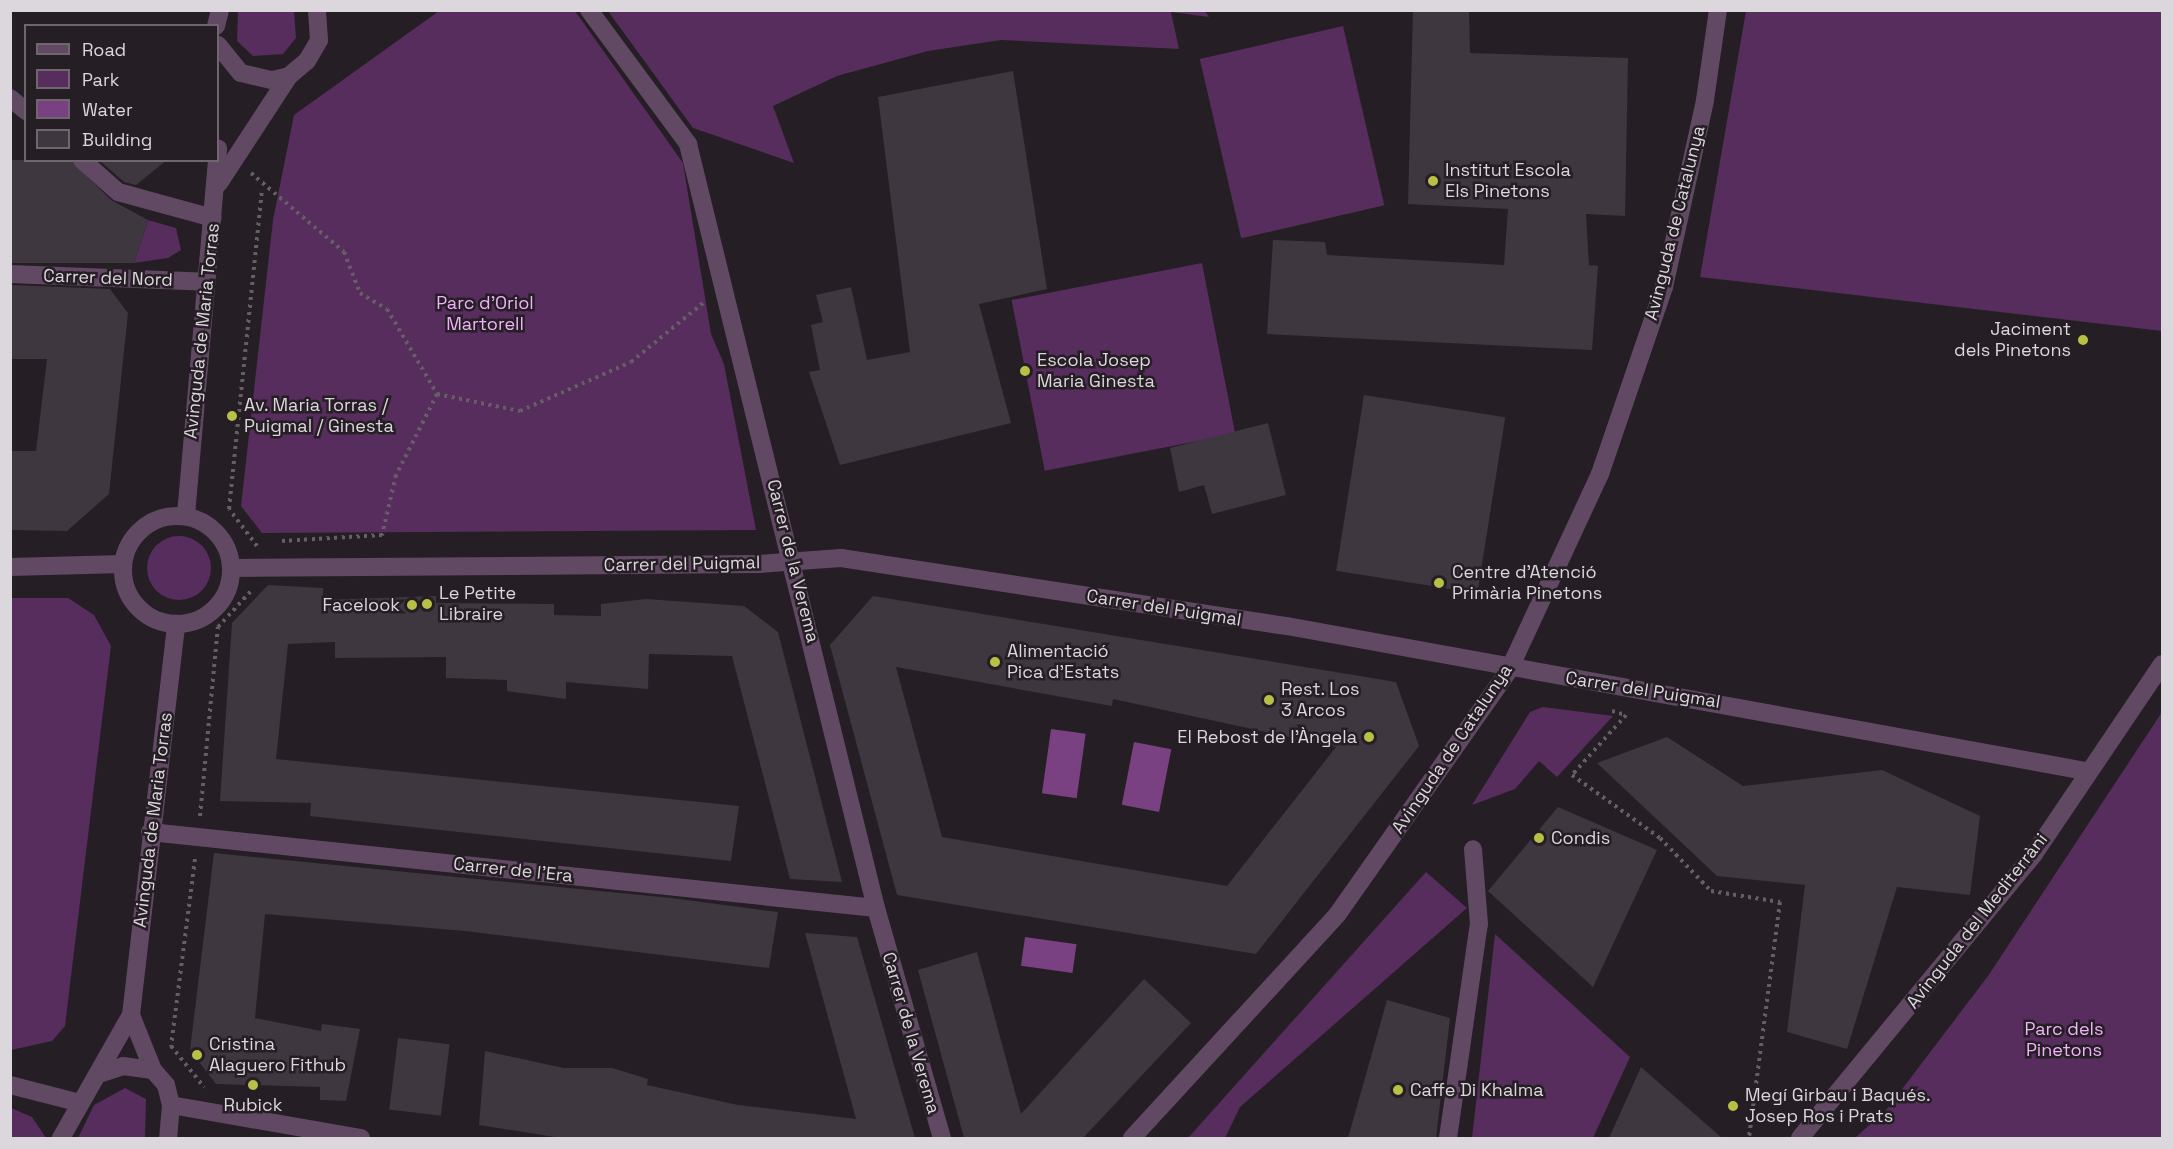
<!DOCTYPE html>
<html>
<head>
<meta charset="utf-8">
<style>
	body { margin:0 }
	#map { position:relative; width:2173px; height:1149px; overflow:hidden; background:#251e25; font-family:"Space Grotesk",sans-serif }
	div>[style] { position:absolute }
	.green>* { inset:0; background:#562d5c; transform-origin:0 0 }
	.round { border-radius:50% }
	.water>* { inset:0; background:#794181; transform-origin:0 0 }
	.building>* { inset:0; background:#3e373f; transform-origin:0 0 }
	.path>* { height:4px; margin-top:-2px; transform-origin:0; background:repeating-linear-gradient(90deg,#655e65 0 3px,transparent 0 7.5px) }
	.minor>* { height:18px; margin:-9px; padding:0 9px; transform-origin:9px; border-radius:9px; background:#614964 }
	.minor>.ring { margin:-9px; padding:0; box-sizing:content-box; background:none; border:18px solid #614964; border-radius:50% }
	.dots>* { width:16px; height:16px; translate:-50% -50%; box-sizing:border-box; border:3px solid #251e25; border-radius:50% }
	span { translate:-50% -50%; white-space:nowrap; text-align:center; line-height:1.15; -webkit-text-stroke:5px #251e25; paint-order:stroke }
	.poi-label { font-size:18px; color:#dcd7dc }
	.left { translate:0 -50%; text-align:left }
	.right { translate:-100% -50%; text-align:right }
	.street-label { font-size:18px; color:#dcd7dc }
	.park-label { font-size:18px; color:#f1b2f9 }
	.frame { position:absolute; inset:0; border:12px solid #dcd7dc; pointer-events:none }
	.legend { position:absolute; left:24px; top:24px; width:195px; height:138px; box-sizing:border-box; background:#251e25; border:2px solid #6e686e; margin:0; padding:8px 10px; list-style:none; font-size:18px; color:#dcd7dc }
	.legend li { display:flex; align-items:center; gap:12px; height:30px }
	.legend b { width:30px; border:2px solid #6e686e }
</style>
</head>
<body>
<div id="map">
	<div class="green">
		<i style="clip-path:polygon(1204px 10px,1209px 17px,1171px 12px,1179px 49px,1001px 40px,928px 51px,837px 76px,773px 106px,794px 163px,693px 128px,608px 11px)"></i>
		<i style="clip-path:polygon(238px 11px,294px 11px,296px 38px,283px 54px,253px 56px,237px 41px)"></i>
		<i style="clip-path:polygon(439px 11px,575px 11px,683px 163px,711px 334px,724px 364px,756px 530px,262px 533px,241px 506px,273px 220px,294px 115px)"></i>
		<i style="clip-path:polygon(1746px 11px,2162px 11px,2162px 331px,1700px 277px)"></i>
		<i style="left:1343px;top:26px;width:184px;height:147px;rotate:77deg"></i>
		<i style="clip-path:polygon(148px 220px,176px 228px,181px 250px,168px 258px,134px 263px)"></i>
		<i style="left:1202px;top:263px;width:174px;height:194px;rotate:79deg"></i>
		<i class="round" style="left:147px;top:536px;width:64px;height:64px"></i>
		<i style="clip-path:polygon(11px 598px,68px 598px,94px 615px,111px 646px,65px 1026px,52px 1041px,11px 1050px)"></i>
		<i style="clip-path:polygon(1543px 707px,1613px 716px,1557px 777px,1539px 761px,1515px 789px,1472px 805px,1530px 712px)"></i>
		<i style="clip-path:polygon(2162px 712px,2162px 1138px,1855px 1138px,1887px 1109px,1988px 976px)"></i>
		<i style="clip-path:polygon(1426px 872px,1467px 908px,1240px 1107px,1225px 1138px,1188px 1138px)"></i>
		<i style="clip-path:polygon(1495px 934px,1630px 1057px,1593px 1138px,1472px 1138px)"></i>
		<i style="clip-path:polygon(125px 1088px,146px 1099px,145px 1138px,78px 1138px,94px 1105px)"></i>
		<i style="clip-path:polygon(11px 1108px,32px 1117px,46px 1138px,11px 1138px)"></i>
	</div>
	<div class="water">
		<i style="left:1051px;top:729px;width:35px;height:65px;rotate:8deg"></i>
		<i style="left:1134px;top:742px;width:38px;height:64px;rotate:11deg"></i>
		<i style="left:1025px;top:937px;width:52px;height:29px;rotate:8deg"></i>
	</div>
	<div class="building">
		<i style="clip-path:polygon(1413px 10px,1469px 10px,1470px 53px,1628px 58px,1625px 216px,1586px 214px,1589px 265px,1598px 266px,1592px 350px,1267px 334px,1273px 240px,1325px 242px,1327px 255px,1504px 265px,1508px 209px,1408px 204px)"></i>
		<i style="clip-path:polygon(1013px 71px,1047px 289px,979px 304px,1011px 423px,840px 465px,809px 372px,820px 370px,811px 325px,823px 322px,816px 295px,851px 287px,867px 360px,910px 352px,878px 97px)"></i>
		<i style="clip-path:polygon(10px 160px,71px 160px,111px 200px,148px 220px,134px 263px,10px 263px)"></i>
		<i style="clip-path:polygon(99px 160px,167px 160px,136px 185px,124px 182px)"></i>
		<i style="clip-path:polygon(10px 285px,110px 289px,128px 313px,109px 494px,67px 531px,10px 530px,10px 451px,36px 451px,47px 359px,10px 359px)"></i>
		<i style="left:1364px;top:395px;width:143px;height:178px;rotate:9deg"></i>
		<i style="clip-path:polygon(1268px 423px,1286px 495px,1212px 514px,1204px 485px,1179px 492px,1170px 448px)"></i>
		<i style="clip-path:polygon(268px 585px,323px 588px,323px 600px,436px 596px,436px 603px,554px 604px,554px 615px,601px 616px,601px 604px,646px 599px,744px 606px,778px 632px,842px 882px,790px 879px,732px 656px,649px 654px,648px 689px,566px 682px,566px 699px,507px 691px,507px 680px,446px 678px,446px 657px,335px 658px,335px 642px,288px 644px,276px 759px,739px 806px,731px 861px,310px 816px,311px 803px,220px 801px,232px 623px)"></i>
		<i style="clip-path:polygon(evenodd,873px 596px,1396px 682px,1419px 746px,1256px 954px,897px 895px,830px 645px,873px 596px,896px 667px,1112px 706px,1113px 699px,1336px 747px,1227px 886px,942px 837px,896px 667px)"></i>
		<i style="clip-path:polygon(1667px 737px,1743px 786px,1882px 770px,1980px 816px,1970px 895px,1897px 887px,1847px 1049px,1787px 1032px,1805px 885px,1717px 876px,1597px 763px)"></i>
		<i style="clip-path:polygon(1558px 807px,1657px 850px,1593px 987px,1488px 891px)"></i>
		<i style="clip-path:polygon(214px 853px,671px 898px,778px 912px,769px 968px,465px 931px,265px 914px,255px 1018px,321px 1031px,322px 1024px,360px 1029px,346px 1101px,320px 1100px,320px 1087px,216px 1084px,190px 1050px)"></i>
		<i style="clip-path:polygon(805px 933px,857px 937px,915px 1138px,561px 1138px,479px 1125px,485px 1051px,564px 1068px,612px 1068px,648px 1079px,647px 1085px,738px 1105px,856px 1119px)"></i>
		<i style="clip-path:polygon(977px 952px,1021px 1114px,1144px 979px,1191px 1023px,1083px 1138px,964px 1138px,918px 970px)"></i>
		<i style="clip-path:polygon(1387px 1000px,1450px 1018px,1436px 1138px,1348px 1138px)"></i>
		<i style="left:398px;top:1038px;width:52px;height:72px;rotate:7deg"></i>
		<i style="clip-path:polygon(1641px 1067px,1722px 1138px,1609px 1138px)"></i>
	</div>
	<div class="path">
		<i style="left:251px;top:173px;width:122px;rotate:40.3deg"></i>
		<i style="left:344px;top:252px;width:44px;rotate:68.7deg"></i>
		<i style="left:360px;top:293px;width:31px;rotate:31deg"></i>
		<i style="left:387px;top:309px;width:99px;rotate:59.5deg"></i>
		<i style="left:437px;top:394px;width:91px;rotate:116.8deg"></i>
		<i style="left:396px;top:475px;width:62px;rotate:103.1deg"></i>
		<i style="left:382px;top:535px;width:101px;rotate:176.6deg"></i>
		<i style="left:437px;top:394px;width:85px;rotate:11.6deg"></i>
		<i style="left:520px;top:411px;width:121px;rotate:-23.8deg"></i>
		<i style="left:631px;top:362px;width:93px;rotate:-39.3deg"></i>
		<i style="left:257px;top:546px;width:46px;rotate:-127.1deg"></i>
		<i style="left:229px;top:509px;width:321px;rotate:-84.1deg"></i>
		<i style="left:1612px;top:711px;width:15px;rotate:16deg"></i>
		<i style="left:1626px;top:715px;width:81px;rotate:132deg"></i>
		<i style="left:1572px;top:775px;width:108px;rotate:35.6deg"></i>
		<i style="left:1660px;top:838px;width:74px;rotate:46.1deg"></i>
		<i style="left:1711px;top:891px;width:70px;rotate:9.1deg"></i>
		<i style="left:1780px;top:902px;width:238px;rotate:97.5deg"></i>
		<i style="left:200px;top:816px;width:190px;rotate:-84.6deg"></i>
		<i style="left:218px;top:627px;width:49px;rotate:-47.5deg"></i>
		<i style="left:195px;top:859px;width:189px;rotate:97.3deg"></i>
		<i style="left:171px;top:1046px;width:53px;rotate:51.2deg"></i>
	</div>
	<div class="minor">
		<i style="left:589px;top:10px;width:167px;rotate:53.5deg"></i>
		<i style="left:688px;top:144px;width:787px;rotate:76.18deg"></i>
		<i style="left:876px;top:908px;width:239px;rotate:74deg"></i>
		<i style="left:216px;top:26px;width:16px;rotate:-76deg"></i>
		<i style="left:218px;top:45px;width:36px;rotate:51deg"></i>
		<i style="left:241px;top:73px;width:32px;rotate:13deg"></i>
		<i style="left:272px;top:80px;width:17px;rotate:-13deg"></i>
		<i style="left:289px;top:76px;width:23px;rotate:-40deg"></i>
		<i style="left:307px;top:61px;width:24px;rotate:-60deg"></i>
		<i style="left:319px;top:40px;width:30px;rotate:-94deg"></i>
		<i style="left:10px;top:98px;width:21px;rotate:39deg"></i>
		<i style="left:82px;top:160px;width:48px;rotate:41.6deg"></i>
		<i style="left:118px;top:192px;width:98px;rotate:15.3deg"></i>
		<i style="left:219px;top:183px;width:128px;rotate:-56.8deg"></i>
		<i style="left:10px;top:274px;width:196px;rotate:2.3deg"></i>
		<i style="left:186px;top:515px;width:368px;rotate:-85deg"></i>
		<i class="ring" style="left:123px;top:516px;width:90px;height:90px"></i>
		<i style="left:10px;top:567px;width:113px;rotate:-1.5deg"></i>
		<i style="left:232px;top:568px;width:527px;rotate:-0.43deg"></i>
		<i style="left:759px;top:564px;width:82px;rotate:-4.2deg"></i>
		<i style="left:841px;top:558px;width:451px;rotate:8.7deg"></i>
		<i style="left:1287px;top:626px;width:812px;rotate:10.29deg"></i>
		<i style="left:150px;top:832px;width:730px;rotate:5.98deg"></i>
		<i style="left:131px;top:1015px;width:59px;rotate:68.2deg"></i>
		<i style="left:153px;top:1070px;width:20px;rotate:49deg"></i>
		<i style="left:166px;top:1085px;width:21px;rotate:76deg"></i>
		<i style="left:171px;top:1105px;width:33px;rotate:95deg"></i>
		<i style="left:102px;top:1073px;width:22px;rotate:-18deg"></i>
		<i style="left:123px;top:1066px;width:30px;rotate:8deg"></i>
		<i style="left:10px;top:1085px;width:72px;rotate:14.4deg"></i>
		<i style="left:171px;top:1105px;width:193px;rotate:9.9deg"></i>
		<i style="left:61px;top:1138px;width:142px;rotate:-60.4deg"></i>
		<i style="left:131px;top:1015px;width:394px;rotate:-83.4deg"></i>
		<i style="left:1132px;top:1138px;width:303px;rotate:-47.4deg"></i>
		<i style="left:1337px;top:915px;width:299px;rotate:-54.9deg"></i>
		<i style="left:1509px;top:670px;width:216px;rotate:-65.1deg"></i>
		<i style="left:1600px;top:474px;width:198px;rotate:-71.1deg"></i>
		<i style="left:1664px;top:287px;width:191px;rotate:-77.6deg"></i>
		<i style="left:1705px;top:100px;width:91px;rotate:-81.8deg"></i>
		<i style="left:1448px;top:1138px;width:216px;rotate:-81.8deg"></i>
		<i style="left:1479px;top:924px;width:75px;rotate:-94.6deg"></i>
		<i style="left:1800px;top:1138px;width:368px;rotate:-50.5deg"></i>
		<i style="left:2034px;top:854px;width:229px;rotate:-56deg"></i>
	</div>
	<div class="dots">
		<i style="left:1433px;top:181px;background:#b9c046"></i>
		<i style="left:2083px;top:340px;background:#b9c046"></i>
		<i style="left:1025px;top:371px;background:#b9c046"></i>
		<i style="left:232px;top:416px;background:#b9c046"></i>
		<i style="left:1439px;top:583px;background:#b9c046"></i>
		<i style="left:427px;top:604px;background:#b9c046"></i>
		<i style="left:412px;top:605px;background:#b9c046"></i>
		<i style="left:995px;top:662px;background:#b9c046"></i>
		<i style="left:1269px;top:700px;background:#b9c046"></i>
		<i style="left:1369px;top:737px;background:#b9c046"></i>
		<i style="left:1539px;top:838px;background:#b9c046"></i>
		<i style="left:197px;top:1055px;background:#b9c046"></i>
		<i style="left:253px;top:1085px;background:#b9c046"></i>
		<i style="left:1398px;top:1090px;background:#b9c046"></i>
		<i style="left:1733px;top:1106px;background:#b9c046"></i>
	</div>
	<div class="poi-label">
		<span class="left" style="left:1445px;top:181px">Institut Escola<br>Els Pinetons</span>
		<span class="right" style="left:2071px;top:340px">Jaciment<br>dels Pinetons</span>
		<span class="left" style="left:1037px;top:371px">Escola Josep<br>Maria Ginesta</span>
		<span class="left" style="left:244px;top:416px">Av. Maria Torras /<br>Puigmal / Ginesta</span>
		<span class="left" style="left:1452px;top:583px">Centre d'Atenció<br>Primària Pinetons</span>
		<span class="left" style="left:439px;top:604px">Le Petite<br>Libraire</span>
		<span class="right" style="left:400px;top:605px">Facelook</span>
		<span class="left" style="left:1007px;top:662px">Alimentació<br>Pica d'Estats</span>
		<span class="left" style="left:1281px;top:700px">Rest. Los<br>3 Arcos</span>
		<span class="right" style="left:1357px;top:737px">El Rebost de l'Àngela</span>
		<span class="left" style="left:1551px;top:838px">Condis</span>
		<span class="left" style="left:209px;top:1055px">Cristina<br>Alaguero Fithub</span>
		<span class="left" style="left:1410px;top:1090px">Caffe Di Khalma</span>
		<span class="left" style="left:1745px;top:1106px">Megí Girbau i Baqués.<br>Josep Ros i Prats</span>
		<span style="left:253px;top:1105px">Rubick</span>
	</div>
	<div class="street-label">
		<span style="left:1675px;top:223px;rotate:-76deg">Avinguda de Catalunya</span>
		<span style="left:108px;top:278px;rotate:2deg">Carrer del Nord</span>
		<span style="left:202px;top:331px;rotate:-84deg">Avinguda de Maria Torras</span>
		<span style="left:793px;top:561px;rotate:76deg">Carrer de la Verema</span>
		<span style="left:682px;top:564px;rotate:-1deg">Carrer del Puigmal</span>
		<span style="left:1164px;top:608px;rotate:9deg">Carrer del Puigmal</span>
		<span style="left:1643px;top:690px;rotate:9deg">Carrer del Puigmal</span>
		<span style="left:1452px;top:749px;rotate:-56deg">Avinguda de Catalunya</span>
		<span style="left:153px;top:820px;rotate:-83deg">Avinguda de Maria Torras</span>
		<span style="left:513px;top:870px;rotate:6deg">Carrer de l'Era</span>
		<span style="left:1977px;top:921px;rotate:-52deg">Avinguda del Mediterràni</span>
		<span style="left:911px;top:1033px;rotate:74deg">Carrer de la Verema</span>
	</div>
	<div class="park-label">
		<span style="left:485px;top:314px">Parc d'Oriol<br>Martorell</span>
		<span style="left:2064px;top:1040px">Parc dels<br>Pinetons</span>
	</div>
	<div class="frame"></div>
	<ul class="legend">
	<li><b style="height:8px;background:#614964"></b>Road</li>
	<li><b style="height:16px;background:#562d5c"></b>Park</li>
	<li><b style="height:16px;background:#794181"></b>Water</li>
	<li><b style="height:16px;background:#3e373f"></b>Building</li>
	</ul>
</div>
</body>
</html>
